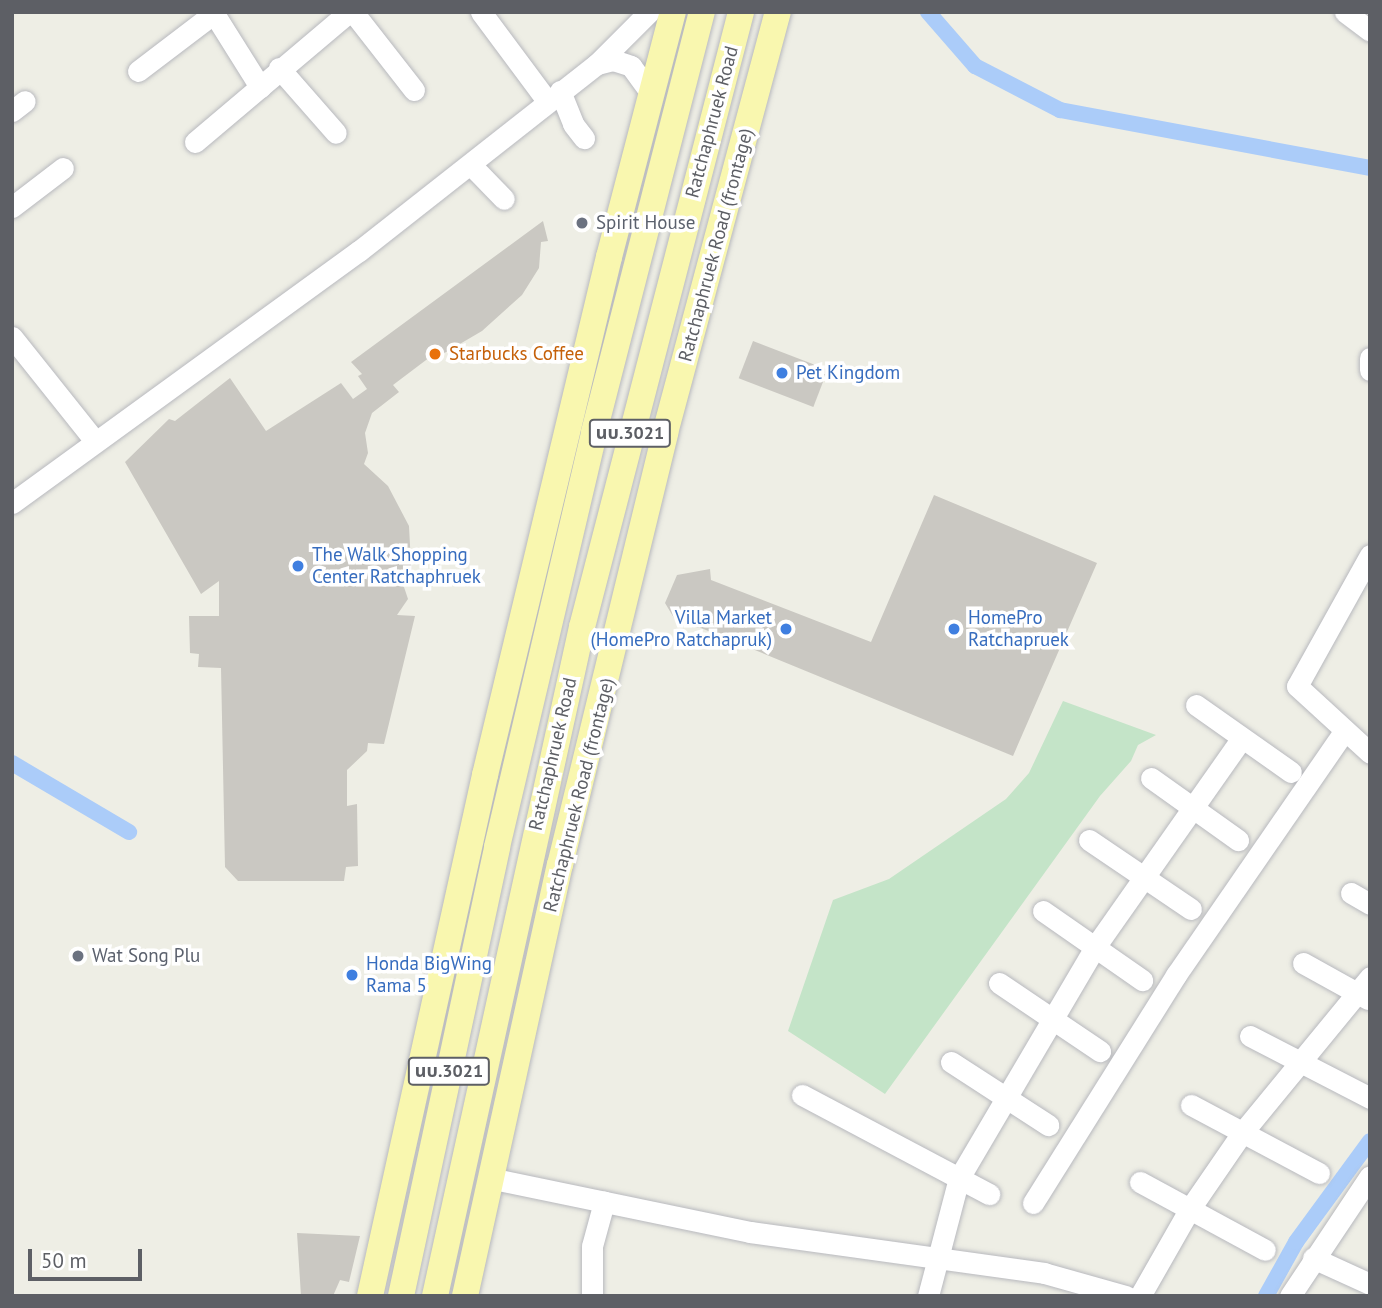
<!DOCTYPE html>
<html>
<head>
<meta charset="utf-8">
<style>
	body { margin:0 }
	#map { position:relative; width:1382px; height:1308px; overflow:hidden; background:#eeeee5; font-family:"PT Sans","Noto Sans Thai",sans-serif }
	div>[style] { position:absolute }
	.green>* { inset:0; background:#c4e4c8 }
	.canal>* { height:16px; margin:-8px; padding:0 8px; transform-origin:8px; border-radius:8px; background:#abccf9 }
	.building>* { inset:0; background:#cac8c2; transform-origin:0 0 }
	.roads { filter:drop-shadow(0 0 2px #b8b9be) drop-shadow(0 0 2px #b8b9be) }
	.minor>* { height:21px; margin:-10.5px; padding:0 10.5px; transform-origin:10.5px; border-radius:10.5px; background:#fff }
	.major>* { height:26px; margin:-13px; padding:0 13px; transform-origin:13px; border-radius:13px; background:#f9f7af }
	.dots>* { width:19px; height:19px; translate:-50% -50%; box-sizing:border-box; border:4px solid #fff; border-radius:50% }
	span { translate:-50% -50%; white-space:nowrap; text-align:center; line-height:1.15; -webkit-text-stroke:7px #fff; paint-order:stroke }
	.shield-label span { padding:2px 5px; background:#fff; border:2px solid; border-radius:5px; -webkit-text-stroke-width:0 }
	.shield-label { font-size:18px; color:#5d5f65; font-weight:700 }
	.street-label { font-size:19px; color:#5d5f65 }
	.worship-label { font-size:19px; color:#5b616d }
	.left { translate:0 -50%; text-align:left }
	.food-label { font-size:19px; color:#c56008 }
	.shop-label { font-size:19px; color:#366cbe }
	.right { translate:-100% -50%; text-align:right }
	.frame { position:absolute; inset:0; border:14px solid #5d5f65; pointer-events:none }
	.scale { position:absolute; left:28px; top:1249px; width:114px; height:32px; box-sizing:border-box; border:4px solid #5d5f65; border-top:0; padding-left:9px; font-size:21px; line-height:24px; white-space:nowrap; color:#5d5f65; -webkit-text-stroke:5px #fff; paint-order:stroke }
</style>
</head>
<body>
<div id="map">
	<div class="green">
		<i style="clip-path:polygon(1063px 701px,1156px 735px,1138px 745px,1131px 761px,1100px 796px,885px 1094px,788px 1031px,833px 900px,889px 879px,1006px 799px,1029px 773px)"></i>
	</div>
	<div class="canal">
		<i style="left:928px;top:12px;width:72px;rotate:49deg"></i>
		<i style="left:975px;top:66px;width:96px;rotate:27.4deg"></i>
		<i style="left:1060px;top:110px;width:315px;rotate:10.6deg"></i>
		<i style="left:12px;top:763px;width:136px;rotate:30.5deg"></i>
		<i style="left:1266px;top:1296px;width:62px;rotate:-60.9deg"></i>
		<i style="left:1296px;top:1242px;width:125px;rotate:-53.8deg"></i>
	</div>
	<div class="building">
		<i style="clip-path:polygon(543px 221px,548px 241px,541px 242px,539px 268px,522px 295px,482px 331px,441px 355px,438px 351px,393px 385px,399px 392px,372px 413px,365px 433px,368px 453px,364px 464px,388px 486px,409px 526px,412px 583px,402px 581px,408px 599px,397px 615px,415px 616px,384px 744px,368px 743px,367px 751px,347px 770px,347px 806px,357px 804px,358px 866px,346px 867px,344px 881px,238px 881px,225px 867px,221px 668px,198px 667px,199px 654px,190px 653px,189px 616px,219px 616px,219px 581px,201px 594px,125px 462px,169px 419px,175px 421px,230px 378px,266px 431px,341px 383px,353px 399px,367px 389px,358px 376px,362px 374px,351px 362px)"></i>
		<i style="left:753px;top:341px;width:80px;height:40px;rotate:21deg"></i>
		<i style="clip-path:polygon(934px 495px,1097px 563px,1013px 756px,701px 628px,677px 623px,665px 603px,677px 575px,710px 569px,711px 580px,871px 642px)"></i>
		<i style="clip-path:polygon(297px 1233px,360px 1236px,349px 1282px,340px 1280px,333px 1296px,301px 1296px)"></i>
	</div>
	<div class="roads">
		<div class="minor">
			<i style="left:213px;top:12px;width:89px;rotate:57.9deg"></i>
			<i style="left:353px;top:12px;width:99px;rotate:52deg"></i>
			<i style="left:481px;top:12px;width:111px;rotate:53.4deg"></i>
			<i style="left:1345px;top:12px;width:31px;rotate:37deg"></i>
			<i style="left:597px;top:64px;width:16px;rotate:-14deg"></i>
			<i style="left:613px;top:60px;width:19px;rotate:18deg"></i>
			<i style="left:631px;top:66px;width:36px;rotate:54deg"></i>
			<i style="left:279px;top:68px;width:86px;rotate:48.8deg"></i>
			<i style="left:138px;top:71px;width:96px;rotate:-37.3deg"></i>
			<i style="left:560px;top:91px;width:35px;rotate:68deg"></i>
			<i style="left:573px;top:124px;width:18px;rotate:52deg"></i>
			<i style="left:12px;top:111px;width:16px;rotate:-38deg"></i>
			<i style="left:195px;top:142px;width:202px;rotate:-40.2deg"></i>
			<i style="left:471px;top:165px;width:47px;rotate:45.9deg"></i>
			<i style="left:12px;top:207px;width:64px;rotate:-37.4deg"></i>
			<i style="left:12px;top:337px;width:133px;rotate:51.4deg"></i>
			<i style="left:1370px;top:358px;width:12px;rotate:90deg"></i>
			<i style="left:12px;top:503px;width:429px;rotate:-36deg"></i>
			<i style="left:359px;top:251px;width:303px;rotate:-38.2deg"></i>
			<i style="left:597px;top:64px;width:74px;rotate:-45deg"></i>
			<i style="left:1370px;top:555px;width:150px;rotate:119.1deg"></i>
			<i style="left:1297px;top:686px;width:99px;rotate:42.5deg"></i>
			<i style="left:1196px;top:705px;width:116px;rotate:35.2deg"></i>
			<i style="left:1151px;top:778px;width:107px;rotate:35.5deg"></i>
			<i style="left:1089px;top:840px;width:123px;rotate:34.1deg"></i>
			<i style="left:1351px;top:893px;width:22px;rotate:30deg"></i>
			<i style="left:1043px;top:911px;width:121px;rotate:34.9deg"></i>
			<i style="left:1303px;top:963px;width:74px;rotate:29deg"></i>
			<i style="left:999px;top:983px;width:122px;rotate:34deg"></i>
			<i style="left:1250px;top:1036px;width:135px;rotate:27.3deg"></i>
			<i style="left:951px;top:1062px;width:116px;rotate:33deg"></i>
			<i style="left:802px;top:1095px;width:212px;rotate:27.9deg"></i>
			<i style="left:1191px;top:1105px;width:145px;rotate:28deg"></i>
			<i style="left:494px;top:1179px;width:261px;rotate:11.7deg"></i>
			<i style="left:750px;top:1232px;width:297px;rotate:7.9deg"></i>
			<i style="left:1044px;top:1273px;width:85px;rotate:15.7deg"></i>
			<i style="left:1140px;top:1182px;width:142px;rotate:28.5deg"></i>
			<i style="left:1033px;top:1203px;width:269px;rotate:-57.9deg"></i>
			<i style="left:1176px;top:975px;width:294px;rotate:-55.4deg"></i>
			<i style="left:1313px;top:1258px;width:63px;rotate:24.5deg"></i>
			<i style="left:592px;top:1296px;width:50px;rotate:-90deg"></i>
			<i style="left:592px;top:1246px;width:46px;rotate:-74.7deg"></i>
			<i style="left:928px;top:1296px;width:122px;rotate:-75.3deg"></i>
			<i style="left:959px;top:1178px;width:268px;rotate:-59.5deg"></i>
			<i style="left:1095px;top:947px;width:254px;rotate:-54.9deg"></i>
			<i style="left:1140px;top:1296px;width:99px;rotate:-60.3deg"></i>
			<i style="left:1189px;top:1210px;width:93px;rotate:-55.5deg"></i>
			<i style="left:1242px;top:1133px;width:202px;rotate:-50.6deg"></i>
			<i style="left:1290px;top:1296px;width:144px;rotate:-56.3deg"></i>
		</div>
		<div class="major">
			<i style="left:370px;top:1296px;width:534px;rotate:-77.55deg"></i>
			<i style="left:485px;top:775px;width:533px;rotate:-76.54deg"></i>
			<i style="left:609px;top:257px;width:253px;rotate:-75.4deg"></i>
			<i style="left:401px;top:1296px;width:459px;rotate:-77.9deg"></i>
			<i style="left:497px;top:847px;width:426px;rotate:-76.8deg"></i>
			<i style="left:594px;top:432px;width:434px;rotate:-75.6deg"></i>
			<i style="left:435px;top:1296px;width:685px;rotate:-77.61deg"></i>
			<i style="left:582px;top:627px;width:635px;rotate:-75.5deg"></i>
			<i style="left:465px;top:1296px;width:441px;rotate:-77.6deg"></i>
			<i style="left:560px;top:865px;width:445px;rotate:-76.3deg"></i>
			<i style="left:665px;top:433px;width:436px;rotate:-75deg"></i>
		</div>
	</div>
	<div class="dots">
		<i style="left:582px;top:223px;background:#6b7280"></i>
		<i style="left:435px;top:354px;background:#e8710a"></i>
		<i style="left:782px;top:373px;background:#3f7fe0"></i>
		<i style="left:298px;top:566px;background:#3f7fe0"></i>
		<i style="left:786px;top:629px;background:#3f7fe0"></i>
		<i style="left:954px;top:629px;background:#3f7fe0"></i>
		<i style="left:78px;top:956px;background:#6b7280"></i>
		<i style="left:352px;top:975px;background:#3f7fe0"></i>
	</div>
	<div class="shield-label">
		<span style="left:630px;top:433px">นบ.3021</span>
		<span style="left:449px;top:1071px">นบ.3021</span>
	</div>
	<div class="street-label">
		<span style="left:712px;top:122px;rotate:-75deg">Ratchaphruek Road</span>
		<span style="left:716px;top:245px;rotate:-75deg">Ratchaphruek Road (frontage)</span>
		<span style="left:553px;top:754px;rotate:-77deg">Ratchaphruek Road</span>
		<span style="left:579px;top:795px;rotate:-76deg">Ratchaphruek Road (frontage)</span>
	</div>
	<div class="worship-label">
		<span class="left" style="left:596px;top:223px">Spirit House</span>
		<span class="left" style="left:92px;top:956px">Wat Song Plu</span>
	</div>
	<div class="food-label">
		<span class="left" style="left:449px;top:354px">Starbucks Coffee</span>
	</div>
	<div class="shop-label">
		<span class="left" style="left:796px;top:373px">Pet Kingdom</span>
		<span class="left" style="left:312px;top:566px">The Walk Shopping<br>Center Ratchaphruek</span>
		<span class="right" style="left:772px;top:629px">Villa Market<br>(HomePro Ratchapruk)</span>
		<span class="left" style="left:968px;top:629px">HomePro<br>Ratchapruek</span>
		<span class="left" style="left:366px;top:975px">Honda BigWing<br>Rama 5</span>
	</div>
	<div class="frame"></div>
	<div class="scale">50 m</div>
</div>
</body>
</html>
